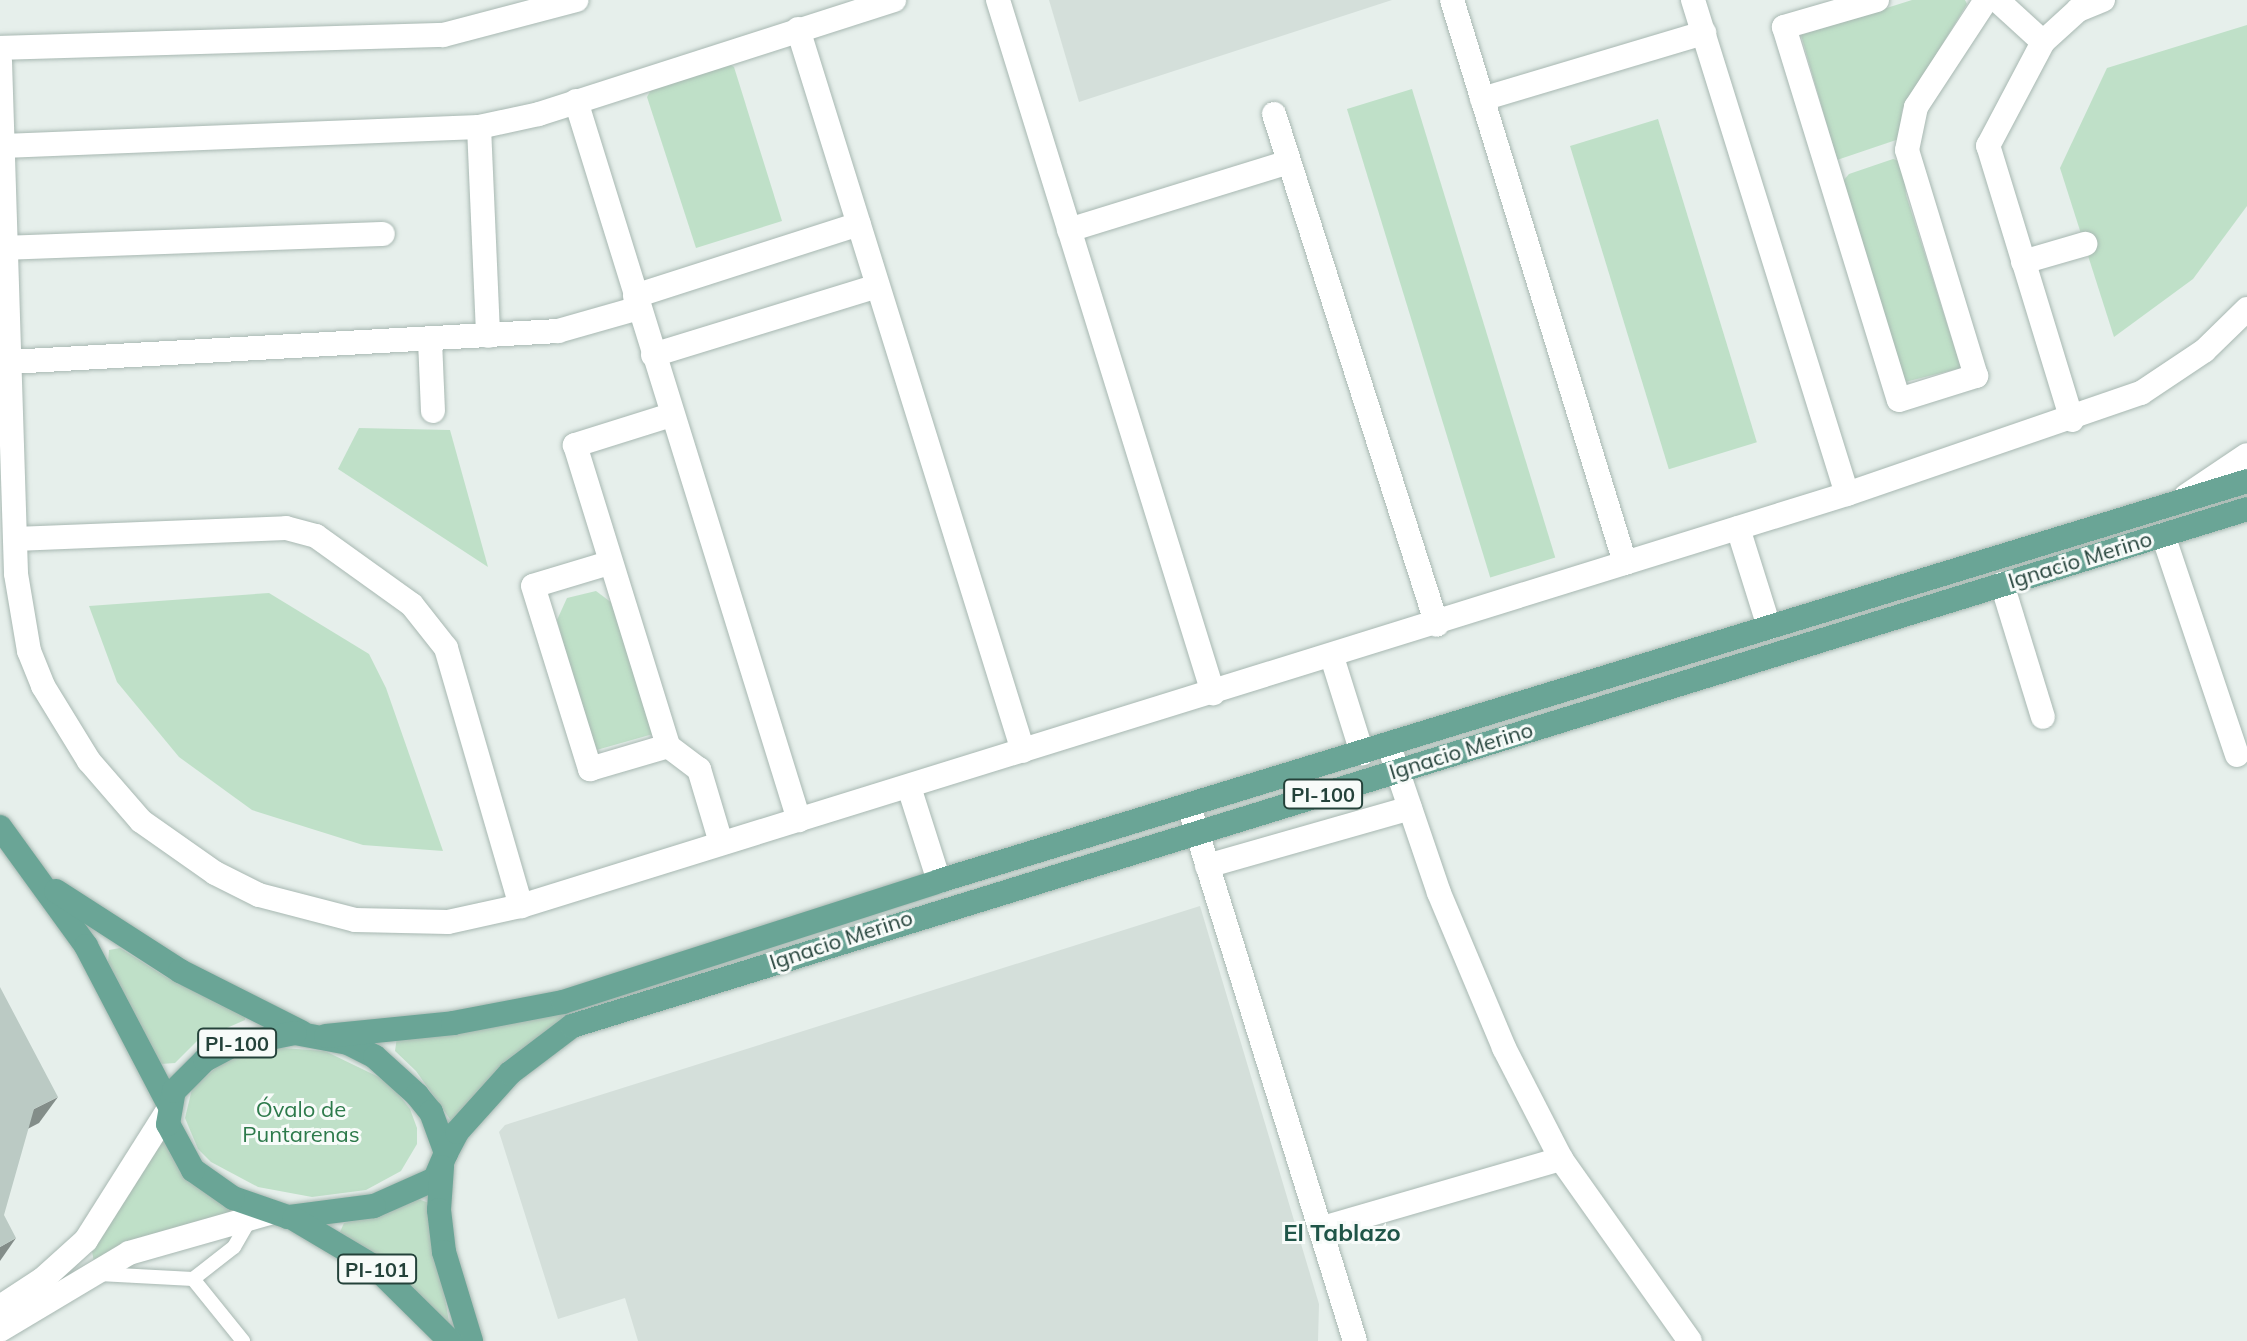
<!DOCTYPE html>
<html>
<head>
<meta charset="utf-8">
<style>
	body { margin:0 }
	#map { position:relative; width:2247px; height:1341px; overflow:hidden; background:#e6efeb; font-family:Mulish,sans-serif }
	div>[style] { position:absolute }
	.built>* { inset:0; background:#d4dfda }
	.green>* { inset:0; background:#bfe0c8; transform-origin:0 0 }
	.roads { filter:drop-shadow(0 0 2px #a8b8b2) drop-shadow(0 0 2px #a8b8b2) }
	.service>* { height:14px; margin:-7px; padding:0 7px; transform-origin:7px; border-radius:7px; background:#fff }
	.minor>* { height:24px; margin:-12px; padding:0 12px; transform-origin:12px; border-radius:12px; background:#fff }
	.secondary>* { height:24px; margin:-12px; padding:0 12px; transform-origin:12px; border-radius:12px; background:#fff }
	.primary>* { height:24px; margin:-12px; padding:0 12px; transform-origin:12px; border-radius:12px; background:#6aa596 }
	.shaded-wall>* { inset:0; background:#838d89 }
	.building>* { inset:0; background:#bbcac4 }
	span { translate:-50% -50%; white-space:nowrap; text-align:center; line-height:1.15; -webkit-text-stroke:6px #f7fbf9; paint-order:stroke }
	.shield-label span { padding:2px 6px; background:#f7fbf9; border:2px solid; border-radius:6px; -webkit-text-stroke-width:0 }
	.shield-label { font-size:20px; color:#24423a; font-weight:700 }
	.street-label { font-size:22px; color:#24423a }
	.park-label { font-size:22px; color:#2d7a4b }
	.neighbourhood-label { font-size:24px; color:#1f5548; font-weight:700 }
</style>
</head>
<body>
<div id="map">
	<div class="built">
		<i style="clip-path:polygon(1049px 0,1392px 0,1079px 102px)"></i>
		<i style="clip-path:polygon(1200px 906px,1319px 1304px,1318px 1341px,638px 1341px,625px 1298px,558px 1319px,499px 1132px,505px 1125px)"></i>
	</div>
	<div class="green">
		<i style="clip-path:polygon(1912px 0,1965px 0,1967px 4px,1902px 110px,1899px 139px,1837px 160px,1801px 35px)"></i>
		<i style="clip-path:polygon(2247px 25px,2247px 206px,2193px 279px,2114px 337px,2060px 168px,2107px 68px)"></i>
		<i style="clip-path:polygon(724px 61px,734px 67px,782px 221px,696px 248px,647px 97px,655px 83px)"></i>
		<i style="left:1412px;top:89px;width:490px;height:68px;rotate:73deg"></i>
		<i style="left:1658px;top:119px;width:338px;height:92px;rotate:73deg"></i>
		<i style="clip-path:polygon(1893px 159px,1903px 162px,1906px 195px,1961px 368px,1905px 382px,1843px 181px,1849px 174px)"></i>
		<i style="clip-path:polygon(359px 428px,450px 430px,488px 567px,338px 469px)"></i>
		<i style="clip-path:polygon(596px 591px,612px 603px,653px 734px,593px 751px,557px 620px,567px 598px)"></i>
		<i style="clip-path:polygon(269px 593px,369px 654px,386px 688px,443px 851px,363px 845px,252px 810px,179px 757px,117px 682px,89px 606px)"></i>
		<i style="clip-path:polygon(120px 948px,166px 977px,245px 1012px,245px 1020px,197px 1041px,175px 1063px,161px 1064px,108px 962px,109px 950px)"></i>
		<i style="clip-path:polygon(560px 1010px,563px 1019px,504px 1062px,452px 1122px,416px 1071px,395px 1051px,397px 1037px)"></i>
		<i style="clip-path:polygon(268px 1047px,325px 1051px,389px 1082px,410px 1109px,417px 1128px,417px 1144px,401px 1171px,366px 1190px,312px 1197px,258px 1187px,211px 1162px,198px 1149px,185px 1118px,192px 1089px,230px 1055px)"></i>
		<i style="clip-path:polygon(162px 1139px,241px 1214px,94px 1262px,92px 1251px)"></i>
		<i style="clip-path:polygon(418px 1199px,429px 1203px,450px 1328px,340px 1232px,344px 1223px,385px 1214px)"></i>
	</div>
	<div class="roads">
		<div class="service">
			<i style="left:99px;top:1274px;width:94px;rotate:3deg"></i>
			<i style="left:193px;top:1279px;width:52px;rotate:-38deg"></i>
			<i style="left:234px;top:1247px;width:34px;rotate:-60deg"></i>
			<i style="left:193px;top:1279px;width:80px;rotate:51.1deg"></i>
		</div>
		<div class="minor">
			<i style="left:998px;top:0;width:726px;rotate:72.76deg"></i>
			<i style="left:1452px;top:0;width:589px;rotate:72.92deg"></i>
			<i style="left:1693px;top:0;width:517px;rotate:72.69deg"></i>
			<i style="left:1877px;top:0;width:97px;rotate:163.8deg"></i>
			<i style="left:1784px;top:27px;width:390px;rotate:72.9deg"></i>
			<i style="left:1899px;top:400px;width:81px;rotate:-17.3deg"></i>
			<i style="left:1976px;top:376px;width:236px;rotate:-107deg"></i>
			<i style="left:1907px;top:150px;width:44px;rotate:-78.2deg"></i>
			<i style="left:1916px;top:107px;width:128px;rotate:-56.8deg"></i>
			<i style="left:1997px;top:0;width:62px;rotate:42.4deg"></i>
			<i style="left:798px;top:29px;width:756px;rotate:72.69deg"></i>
			<i style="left:0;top:48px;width:443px;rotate:-1.7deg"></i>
			<i style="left:443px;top:35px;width:138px;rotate:-14.7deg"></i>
			<i style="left:0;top:61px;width:513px;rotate:88.21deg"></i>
			<i style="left:16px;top:574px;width:78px;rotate:80.4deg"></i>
			<i style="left:29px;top:651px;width:38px;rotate:68deg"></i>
			<i style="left:43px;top:686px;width:88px;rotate:58.5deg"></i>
			<i style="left:89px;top:761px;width:79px;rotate:49.1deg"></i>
			<i style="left:141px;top:821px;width:90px;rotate:35.1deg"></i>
			<i style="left:215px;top:873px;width:49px;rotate:26.6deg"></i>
			<i style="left:259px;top:895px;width:99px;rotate:14.6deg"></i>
			<i style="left:355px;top:920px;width:93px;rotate:1.2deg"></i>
			<i style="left:448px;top:922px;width:75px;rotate:-12.4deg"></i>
			<i style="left:521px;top:906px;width:1389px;rotate:-17.26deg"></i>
			<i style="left:1847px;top:494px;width:311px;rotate:-19deg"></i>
			<i style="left:2141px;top:393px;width:76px;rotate:-33.7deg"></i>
			<i style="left:2204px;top:351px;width:60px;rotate:-44.3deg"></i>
			<i style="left:1482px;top:99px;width:232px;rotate:-16.6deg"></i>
			<i style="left:576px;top:101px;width:753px;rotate:72.77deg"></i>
			<i style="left:1274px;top:114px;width:536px;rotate:72.31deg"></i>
			<i style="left:479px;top:127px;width:209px;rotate:87.5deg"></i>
			<i style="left:3px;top:146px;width:476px;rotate:-2.3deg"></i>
			<i style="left:479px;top:127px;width:61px;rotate:-12.2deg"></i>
			<i style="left:539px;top:114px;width:373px;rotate:-17.8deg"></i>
			<i style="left:1069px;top:230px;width:230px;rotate:-17.2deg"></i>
			<i style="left:0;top:248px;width:383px;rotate:-2.1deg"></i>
			<i style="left:2023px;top:262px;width:65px;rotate:-16.2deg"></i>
			<i style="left:635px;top:296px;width:235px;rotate:-17.8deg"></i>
			<i style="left:430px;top:340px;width:71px;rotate:87.6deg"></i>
			<i style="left:653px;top:355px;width:234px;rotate:-17.1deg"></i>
			<i style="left:9px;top:362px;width:550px;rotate:-3.23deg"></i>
			<i style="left:558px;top:331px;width:84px;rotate:-15.9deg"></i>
			<i style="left:671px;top:415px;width:101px;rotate:162.6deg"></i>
			<i style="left:575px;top:445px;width:315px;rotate:72.8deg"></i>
			<i style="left:668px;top:746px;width:39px;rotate:37deg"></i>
			<i style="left:699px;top:769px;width:77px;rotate:73.4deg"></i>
			<i style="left:2072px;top:420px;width:287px;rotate:-107deg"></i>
			<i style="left:1988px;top:146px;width:118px;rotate:-62.1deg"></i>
			<i style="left:2043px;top:42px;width:47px;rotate:-42.4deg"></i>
			<i style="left:2078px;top:10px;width:27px;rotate:-22deg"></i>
			<i style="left:1738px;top:528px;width:104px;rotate:72.6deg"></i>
			<i style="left:2163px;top:535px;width:232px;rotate:71.4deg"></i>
			<i style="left:15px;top:539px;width:271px;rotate:-2.3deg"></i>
			<i style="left:286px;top:528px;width:31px;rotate:15deg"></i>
			<i style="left:316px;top:536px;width:118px;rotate:35.7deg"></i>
			<i style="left:412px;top:605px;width:55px;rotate:51.7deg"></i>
			<i style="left:446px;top:648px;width:269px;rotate:73.8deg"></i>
			<i style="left:609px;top:563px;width:79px;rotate:163.2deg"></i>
			<i style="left:533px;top:586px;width:192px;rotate:72.7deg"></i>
			<i style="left:590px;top:769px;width:81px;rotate:-16.4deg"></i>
			<i style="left:2002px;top:584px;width:139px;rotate:72.9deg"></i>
			<i style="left:1332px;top:657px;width:101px;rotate:72.6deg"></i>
			<i style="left:1389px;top:746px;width:155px;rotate:71.2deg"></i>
			<i style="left:1439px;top:893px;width:168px;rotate:67.2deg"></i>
			<i style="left:1504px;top:1048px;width:125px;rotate:62.8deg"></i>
			<i style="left:1561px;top:1159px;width:223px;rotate:54.7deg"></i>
			<i style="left:909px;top:787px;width:99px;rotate:72.3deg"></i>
			<i style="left:1189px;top:806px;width:560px;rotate:72.76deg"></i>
			<i style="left:1207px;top:866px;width:211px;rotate:-15.9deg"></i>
			<i style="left:1323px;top:1228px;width:248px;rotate:-16.2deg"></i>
			<i style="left:0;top:1307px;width:51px;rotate:-33.1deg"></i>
			<i style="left:43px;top:1279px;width:58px;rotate:-42.2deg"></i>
			<i style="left:86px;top:1240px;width:151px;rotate:-57.7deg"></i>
			<i style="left:0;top:1330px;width:150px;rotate:-30.8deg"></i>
			<i style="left:129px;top:1253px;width:146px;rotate:-15.9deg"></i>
		</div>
		<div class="secondary">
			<i style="left:2186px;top:496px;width:73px;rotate:-33.9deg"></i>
		</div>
		<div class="primary">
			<i style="left:0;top:827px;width:147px;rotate:54.1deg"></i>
			<i style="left:86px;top:946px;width:179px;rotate:62.4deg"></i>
			<i style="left:56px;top:891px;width:148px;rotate:32.8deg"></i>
			<i style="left:180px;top:971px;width:136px;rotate:26.8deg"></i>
			<i style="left:295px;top:1033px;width:54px;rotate:10.7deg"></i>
			<i style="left:348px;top:1043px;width:30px;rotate:27deg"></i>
			<i style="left:375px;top:1057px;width:57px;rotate:42.1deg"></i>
			<i style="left:417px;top:1095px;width:22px;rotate:51deg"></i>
			<i style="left:431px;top:1112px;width:44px;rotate:69.9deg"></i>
			<i style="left:446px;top:1153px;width:28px;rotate:113deg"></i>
			<i style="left:435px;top:1179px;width:67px;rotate:156.1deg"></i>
			<i style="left:374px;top:1206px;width:87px;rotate:172.7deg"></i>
			<i style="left:288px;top:1217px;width:58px;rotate:-160.9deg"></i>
			<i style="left:233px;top:1198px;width:49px;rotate:-145deg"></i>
			<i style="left:193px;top:1170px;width:52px;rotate:-118.5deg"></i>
			<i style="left:168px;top:1124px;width:34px;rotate:-80deg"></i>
			<i style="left:174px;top:1091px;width:44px;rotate:-45deg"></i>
			<i style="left:205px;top:1060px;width:30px;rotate:-28deg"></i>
			<i style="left:231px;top:1046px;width:65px;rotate:-11.5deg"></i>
			<i style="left:326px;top:1036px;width:128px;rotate:-5.8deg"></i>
			<i style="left:453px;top:1023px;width:112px;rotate:-10.8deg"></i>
			<i style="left:563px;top:1002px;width:395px;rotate:-17.8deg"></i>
			<i style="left:939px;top:881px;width:1368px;rotate:-17deg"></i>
			<i style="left:446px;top:1153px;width:24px;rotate:-62deg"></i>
			<i style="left:457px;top:1132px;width:79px;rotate:-48.1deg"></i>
			<i style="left:510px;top:1073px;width:78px;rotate:-37.2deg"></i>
			<i style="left:572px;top:1026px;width:1753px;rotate:-17.15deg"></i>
			<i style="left:442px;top:1167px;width:43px;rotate:94deg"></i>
			<i style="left:439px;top:1210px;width:42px;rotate:83.2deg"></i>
			<i style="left:444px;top:1252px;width:93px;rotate:73.1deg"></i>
			<i style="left:294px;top:1219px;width:94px;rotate:30.7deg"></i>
			<i style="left:375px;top:1267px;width:105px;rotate:44.6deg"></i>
		</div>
	</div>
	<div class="shaded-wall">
		<i style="clip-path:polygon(58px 1097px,39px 1123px,16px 1135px,34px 1109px)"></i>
		<i style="clip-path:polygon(16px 1238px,0 1261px,0 1247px)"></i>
	</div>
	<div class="building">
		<i style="clip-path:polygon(0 987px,58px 1097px,34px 1109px,4px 1215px,16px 1238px,0 1247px)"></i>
	</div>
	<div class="shield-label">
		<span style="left:1323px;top:794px">PI-100</span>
		<span style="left:237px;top:1043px">PI-100</span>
		<span style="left:377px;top:1269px">PI-101</span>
	</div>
	<div class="street-label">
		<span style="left:2080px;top:560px;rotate:-17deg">Ignacio Merino</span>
		<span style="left:1461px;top:751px;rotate:-17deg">Ignacio Merino</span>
		<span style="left:841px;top:940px;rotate:-18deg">Ignacio Merino</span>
	</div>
	<div class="park-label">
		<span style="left:301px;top:1122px">Óvalo de<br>Puntarenas</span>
	</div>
	<div class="neighbourhood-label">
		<span style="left:1342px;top:1233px">El Tablazo</span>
	</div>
</div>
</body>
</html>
